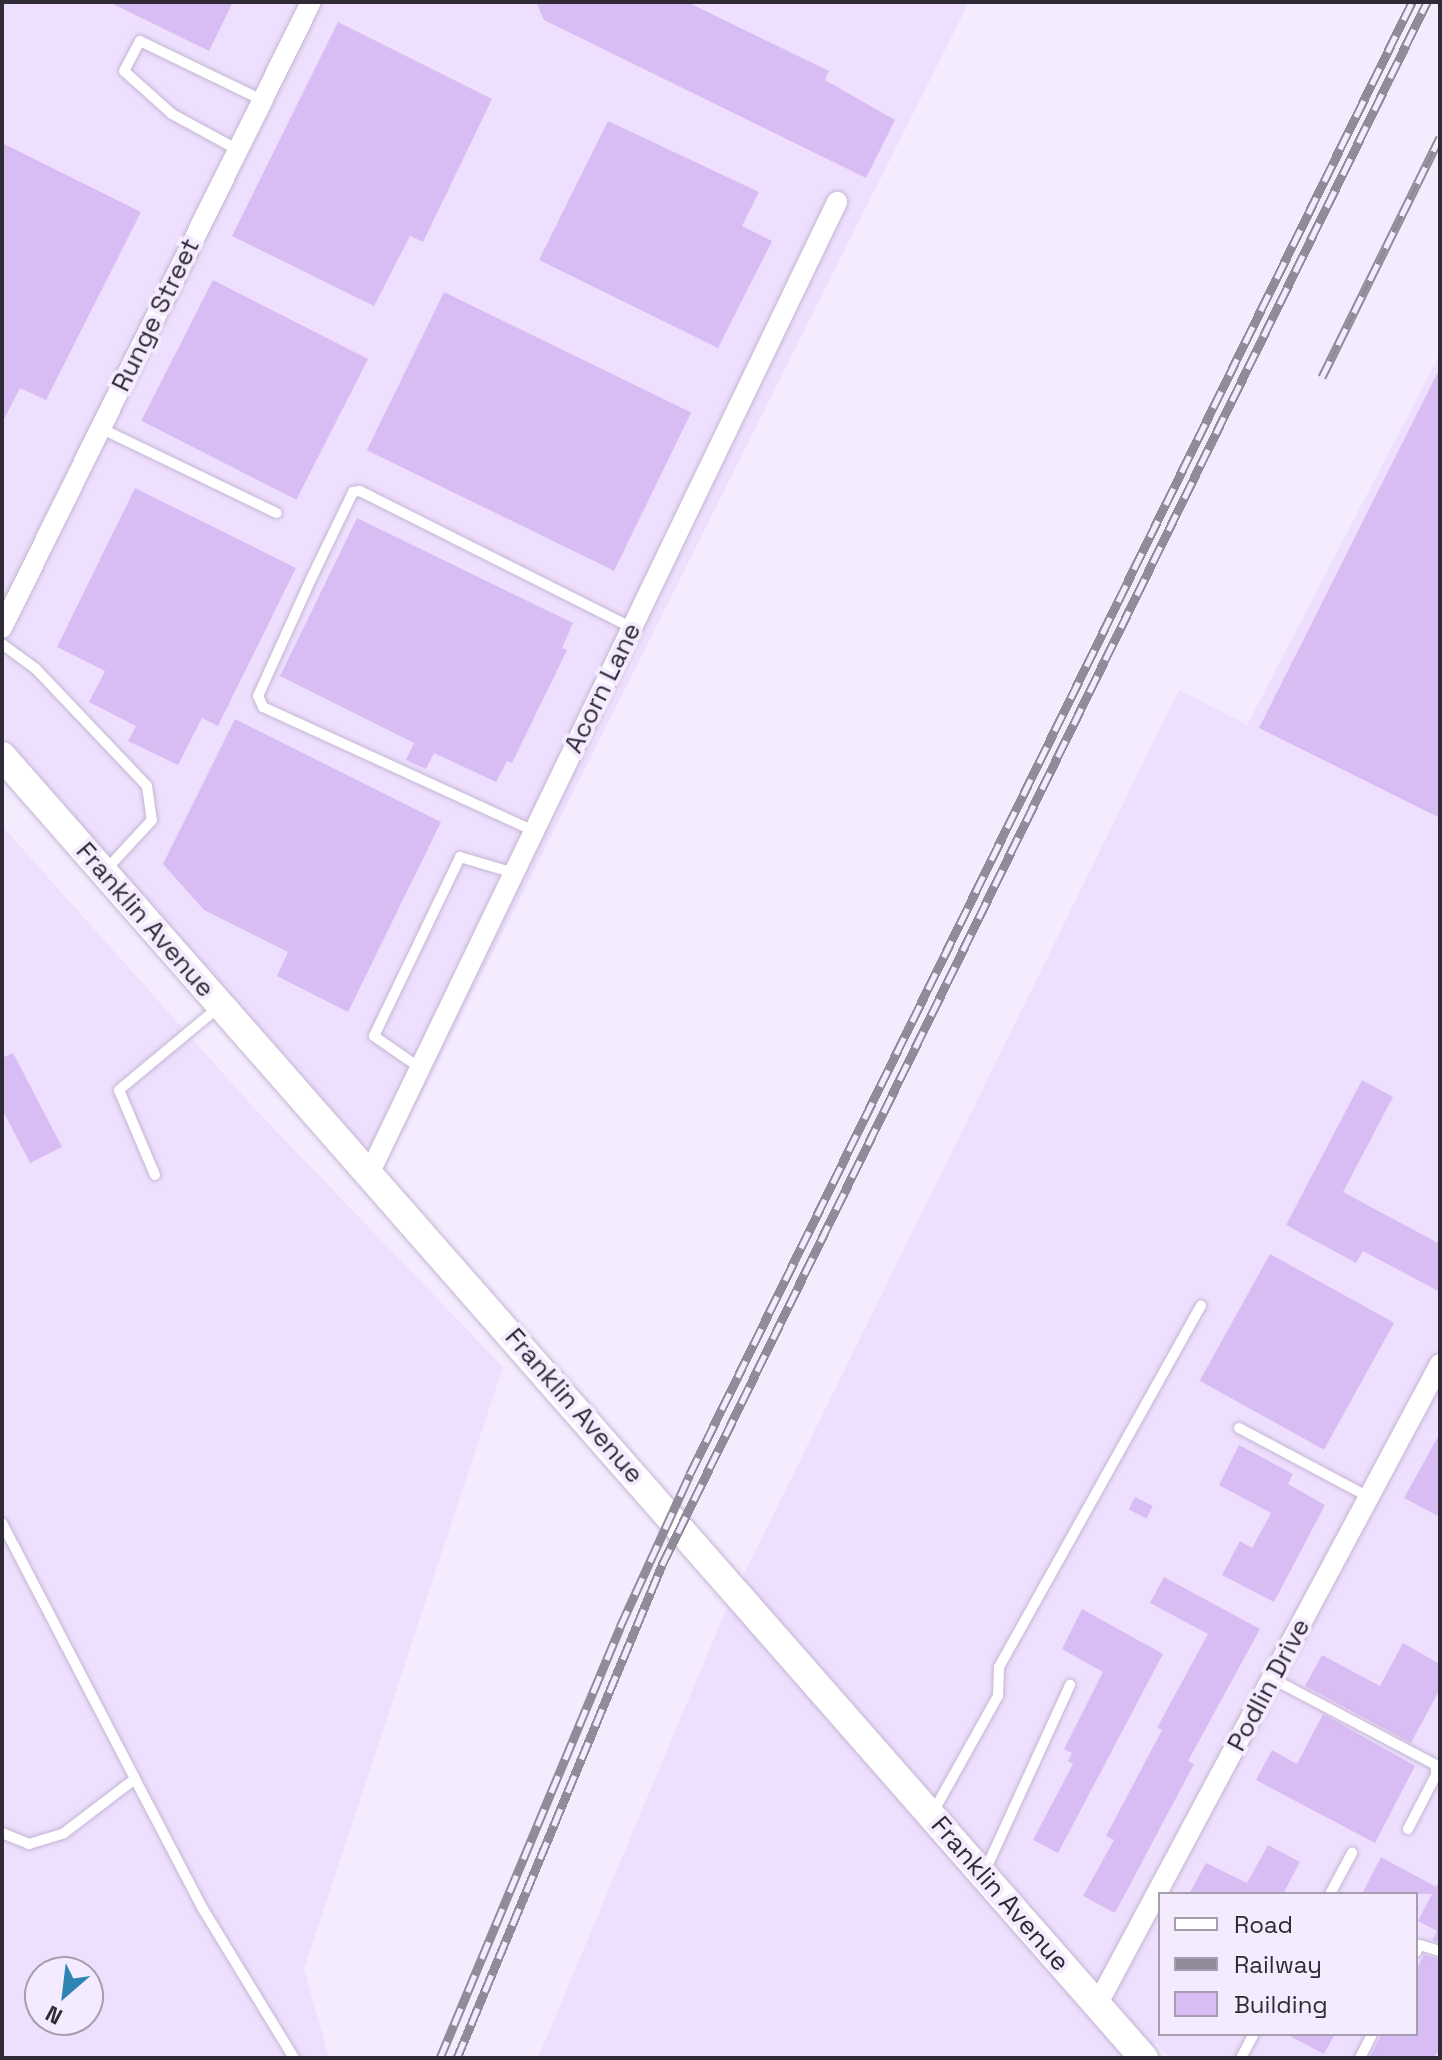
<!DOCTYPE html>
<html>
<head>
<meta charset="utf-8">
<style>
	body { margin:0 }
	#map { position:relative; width:1442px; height:2060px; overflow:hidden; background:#f4ebfe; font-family:"Space Grotesk",sans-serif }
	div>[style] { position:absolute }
	.built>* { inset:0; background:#eedffe }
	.building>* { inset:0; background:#d8bdf4; transform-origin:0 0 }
	.roads { filter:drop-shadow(0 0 2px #c4b6d3) drop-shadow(0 0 2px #c4b6d3) }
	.service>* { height:10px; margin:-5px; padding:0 5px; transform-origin:5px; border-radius:5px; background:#fff }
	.minor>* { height:20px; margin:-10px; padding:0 10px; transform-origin:10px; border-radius:10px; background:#fff }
	.secondary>* { height:28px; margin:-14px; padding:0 14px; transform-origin:14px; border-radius:14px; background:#fff }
	.rail>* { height:9px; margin-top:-4.5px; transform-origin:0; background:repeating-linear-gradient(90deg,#f4ebfe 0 18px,#918a99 0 36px); box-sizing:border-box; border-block:2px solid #918a99 }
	span { translate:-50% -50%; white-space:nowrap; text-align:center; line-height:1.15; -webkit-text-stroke:8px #f4ebfe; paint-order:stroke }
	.street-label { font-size:26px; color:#302a36 }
	.frame { position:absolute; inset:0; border:4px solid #302a36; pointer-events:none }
	.legend { position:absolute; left:1158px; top:1892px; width:260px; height:144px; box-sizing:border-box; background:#f4ebfe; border:2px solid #a69eae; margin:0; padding:10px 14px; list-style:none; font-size:24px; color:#302a36 }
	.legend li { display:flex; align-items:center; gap:16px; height:40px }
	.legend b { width:40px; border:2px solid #a69eae }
	.north { position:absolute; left:24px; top:1956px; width:80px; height:80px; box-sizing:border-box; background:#f4ebfe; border:2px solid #a69eae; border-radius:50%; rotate:208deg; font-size:22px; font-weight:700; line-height:32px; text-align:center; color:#302a36 }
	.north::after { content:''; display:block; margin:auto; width:28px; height:36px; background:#2e85b4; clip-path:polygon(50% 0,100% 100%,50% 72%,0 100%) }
</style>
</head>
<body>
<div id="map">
	<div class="built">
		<i style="clip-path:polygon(2px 2px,969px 2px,382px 1174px,2px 735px)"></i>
		<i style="clip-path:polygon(evenodd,1440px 354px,1440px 2058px,1170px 2058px,1157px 2043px,1139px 2058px,538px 2058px,723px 1617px,1179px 690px,1247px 725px,1440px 354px,1160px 1894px,1416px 1894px,1416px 2034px,1160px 2034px,1160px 1894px)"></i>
		<i style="clip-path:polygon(evenodd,2px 826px,254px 1108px,503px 1367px,304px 1969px,329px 2058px,2px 2058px,2px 826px,40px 1972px,88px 1972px,88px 2020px,40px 2020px,40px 1972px)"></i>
	</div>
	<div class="building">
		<i style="clip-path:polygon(109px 2px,233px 2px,209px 51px)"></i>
		<i style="clip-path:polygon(536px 2px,687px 2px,829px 71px,825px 80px,895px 120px,866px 178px,544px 20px)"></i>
		<i style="clip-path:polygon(338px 22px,492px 99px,423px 242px,410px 236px,374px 306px,232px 236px)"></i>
		<i style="clip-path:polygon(608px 121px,759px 192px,742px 226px,772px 241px,718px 348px,539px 260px)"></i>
		<i style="clip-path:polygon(2px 143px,141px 212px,46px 400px,20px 388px,2px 423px)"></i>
		<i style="left:213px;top:280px;width:174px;height:158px;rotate:27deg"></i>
		<i style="left:444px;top:292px;width:275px;height:176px;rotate:26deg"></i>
		<i style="clip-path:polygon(1440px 368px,1440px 818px,1259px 728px)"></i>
		<i style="clip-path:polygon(135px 488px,296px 568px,218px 726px,202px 718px,178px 765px,128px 741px,136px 726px,89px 702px,105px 671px,57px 647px)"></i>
		<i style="clip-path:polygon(357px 518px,573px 623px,562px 648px,567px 650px,512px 763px,507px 761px,496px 782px,434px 753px,426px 769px,406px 760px,414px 743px,280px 676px)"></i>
		<i style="clip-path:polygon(235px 719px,441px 822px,348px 1012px,277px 976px,288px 952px,204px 910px,163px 864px)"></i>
		<i style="clip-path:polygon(13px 1053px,62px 1147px,30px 1163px,2px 1109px,2px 1058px)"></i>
		<i style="clip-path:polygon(1362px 1080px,1393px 1097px,1343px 1192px,1440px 1244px,1440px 1292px,1363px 1251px,1356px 1263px,1286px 1225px)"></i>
		<i style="left:1270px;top:1254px;width:142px;height:145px;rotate:29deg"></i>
		<i style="clip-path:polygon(1440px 1433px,1440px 1517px,1404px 1498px)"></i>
		<i style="clip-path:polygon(1239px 1445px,1293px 1474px,1288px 1484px,1325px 1505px,1274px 1602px,1222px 1575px,1240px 1541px,1252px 1548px,1271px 1513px,1219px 1485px)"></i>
		<i style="left:1135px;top:1497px;width:20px;height:14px;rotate:27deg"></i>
		<i style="clip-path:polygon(1164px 1577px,1260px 1629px,1188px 1761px,1194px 1764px,1115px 1913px,1083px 1896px,1114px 1840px,1106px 1836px,1162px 1730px,1157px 1728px,1208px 1634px,1150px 1603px)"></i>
		<i style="clip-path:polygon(1082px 1609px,1163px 1654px,1058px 1853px,1033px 1840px,1073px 1764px,1068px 1761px,1072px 1753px,1064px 1749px,1103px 1672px,1062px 1649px)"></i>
		<i style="clip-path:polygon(1403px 1643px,1440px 1664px,1440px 1689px,1411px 1743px,1305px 1686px,1322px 1655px,1380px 1686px)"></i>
		<i style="clip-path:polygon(1323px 1714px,1415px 1766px,1375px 1843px,1256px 1780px,1272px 1750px,1297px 1764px)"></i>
		<i style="clip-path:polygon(1268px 1845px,1300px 1862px,1283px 1894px,1189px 1894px,1206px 1863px,1247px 1883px)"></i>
		<i style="clip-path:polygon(1381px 1857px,1436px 1887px,1440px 1879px,1440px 1943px,1432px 1940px,1437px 1931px,1418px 1921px,1432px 1894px,1362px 1894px)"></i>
		<i style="clip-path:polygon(1424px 1955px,1440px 1959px,1440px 2048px,1434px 2058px,1369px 2058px,1382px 2034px,1416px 2034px,1416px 1970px)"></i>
		<i style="clip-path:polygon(1286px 2034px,1335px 2034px,1324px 2054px)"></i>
	</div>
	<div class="roads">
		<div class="service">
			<i style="left:238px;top:150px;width:75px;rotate:-151.4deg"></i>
			<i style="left:172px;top:114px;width:64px;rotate:-138.1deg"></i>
			<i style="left:124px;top:71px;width:34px;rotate:-62deg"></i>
			<i style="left:140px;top:41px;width:136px;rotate:25.8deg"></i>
			<i style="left:100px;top:428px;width:196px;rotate:25.7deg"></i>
			<i style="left:2px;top:644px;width:42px;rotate:36.3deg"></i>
			<i style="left:36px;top:669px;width:161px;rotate:46.5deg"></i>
			<i style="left:147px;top:786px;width:34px;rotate:82deg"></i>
			<i style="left:152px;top:820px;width:69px;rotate:132.7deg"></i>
			<i style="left:534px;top:831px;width:298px;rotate:-155.4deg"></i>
			<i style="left:263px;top:707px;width:12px;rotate:-114deg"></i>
			<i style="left:258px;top:696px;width:128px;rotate:-65.6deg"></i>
			<i style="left:311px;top:579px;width:97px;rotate:-64.2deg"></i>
			<i style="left:353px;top:492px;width:7px;rotate:-8deg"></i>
			<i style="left:360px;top:491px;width:305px;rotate:26.7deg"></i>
			<i style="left:420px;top:1068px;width:56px;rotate:-145.2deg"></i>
			<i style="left:374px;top:1036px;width:199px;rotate:-64.3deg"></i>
			<i style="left:460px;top:857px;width:56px;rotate:16.5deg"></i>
			<i style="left:155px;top:1175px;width:92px;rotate:-113deg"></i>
			<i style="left:119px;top:1090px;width:130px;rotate:-39.7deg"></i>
			<i style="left:1239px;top:1428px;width:147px;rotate:28deg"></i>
			<i style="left:2px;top:1523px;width:288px;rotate:62.5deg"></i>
			<i style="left:1273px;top:1679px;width:184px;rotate:27.8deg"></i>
			<i style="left:1436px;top:1765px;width:10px;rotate:90deg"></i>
			<i style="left:1436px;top:1775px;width:61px;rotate:117.4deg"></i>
			<i style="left:932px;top:1814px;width:135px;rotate:-60.8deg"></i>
			<i style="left:998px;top:1696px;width:29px;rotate:-88deg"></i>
			<i style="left:999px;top:1667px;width:414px;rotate:-60.8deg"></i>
			<i style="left:2px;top:1833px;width:29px;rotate:22deg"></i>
			<i style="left:29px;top:1844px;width:37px;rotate:-17deg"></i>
			<i style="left:64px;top:1833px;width:89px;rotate:-37.3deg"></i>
			<i style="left:135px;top:1779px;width:147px;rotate:62.4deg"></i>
			<i style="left:203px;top:1909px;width:175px;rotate:58.6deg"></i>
			<i style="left:984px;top:1873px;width:207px;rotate:-65.4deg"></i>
			<i style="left:1330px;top:1894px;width:47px;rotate:-61.8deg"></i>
			<i style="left:1416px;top:1952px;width:8px;rotate:-60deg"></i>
			<i style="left:1420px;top:1945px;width:21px;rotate:17deg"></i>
			<i style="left:1241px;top:2058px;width:27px;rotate:-62deg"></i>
			<i style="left:1360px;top:2058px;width:27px;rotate:-63deg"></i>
		</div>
		<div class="minor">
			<i style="left:2px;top:628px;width:698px;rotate:-63.73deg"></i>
			<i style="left:369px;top:1174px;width:1079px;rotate:-64.29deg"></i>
			<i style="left:1097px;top:2005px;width:727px;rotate:-61.85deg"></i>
		</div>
		<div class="secondary">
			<i style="left:2px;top:756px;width:1732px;rotate:48.75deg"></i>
		</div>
	</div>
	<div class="rail">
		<i style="left:1322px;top:377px;width:267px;rotate:-63.8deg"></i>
		<i style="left:440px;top:2058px;width:467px;rotate:-67.3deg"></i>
		<i style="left:620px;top:1627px;width:168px;rotate:-65.4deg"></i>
		<i style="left:690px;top:1474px;width:1640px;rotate:-63.87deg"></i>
		<i style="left:457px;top:2058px;width:534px;rotate:-67.42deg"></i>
		<i style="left:662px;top:1565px;width:1740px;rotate:-63.92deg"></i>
	</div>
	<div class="street-label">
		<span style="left:156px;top:315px;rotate:-64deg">Runge Street</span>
		<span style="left:603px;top:688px;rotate:-64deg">Acorn Lane</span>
		<span style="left:145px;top:920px;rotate:49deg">Franklin Avenue</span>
		<span style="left:574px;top:1406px;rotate:49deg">Franklin Avenue</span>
		<span style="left:1269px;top:1685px;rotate:-62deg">Podlin Drive</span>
		<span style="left:1000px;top:1894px;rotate:49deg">Franklin Avenue</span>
	</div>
	<div class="frame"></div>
	<ul class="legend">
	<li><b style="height:10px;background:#fff"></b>Road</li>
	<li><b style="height:10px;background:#918a99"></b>Railway</li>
	<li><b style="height:22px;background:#d8bdf4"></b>Building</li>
	</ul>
	<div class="north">N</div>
</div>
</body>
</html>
